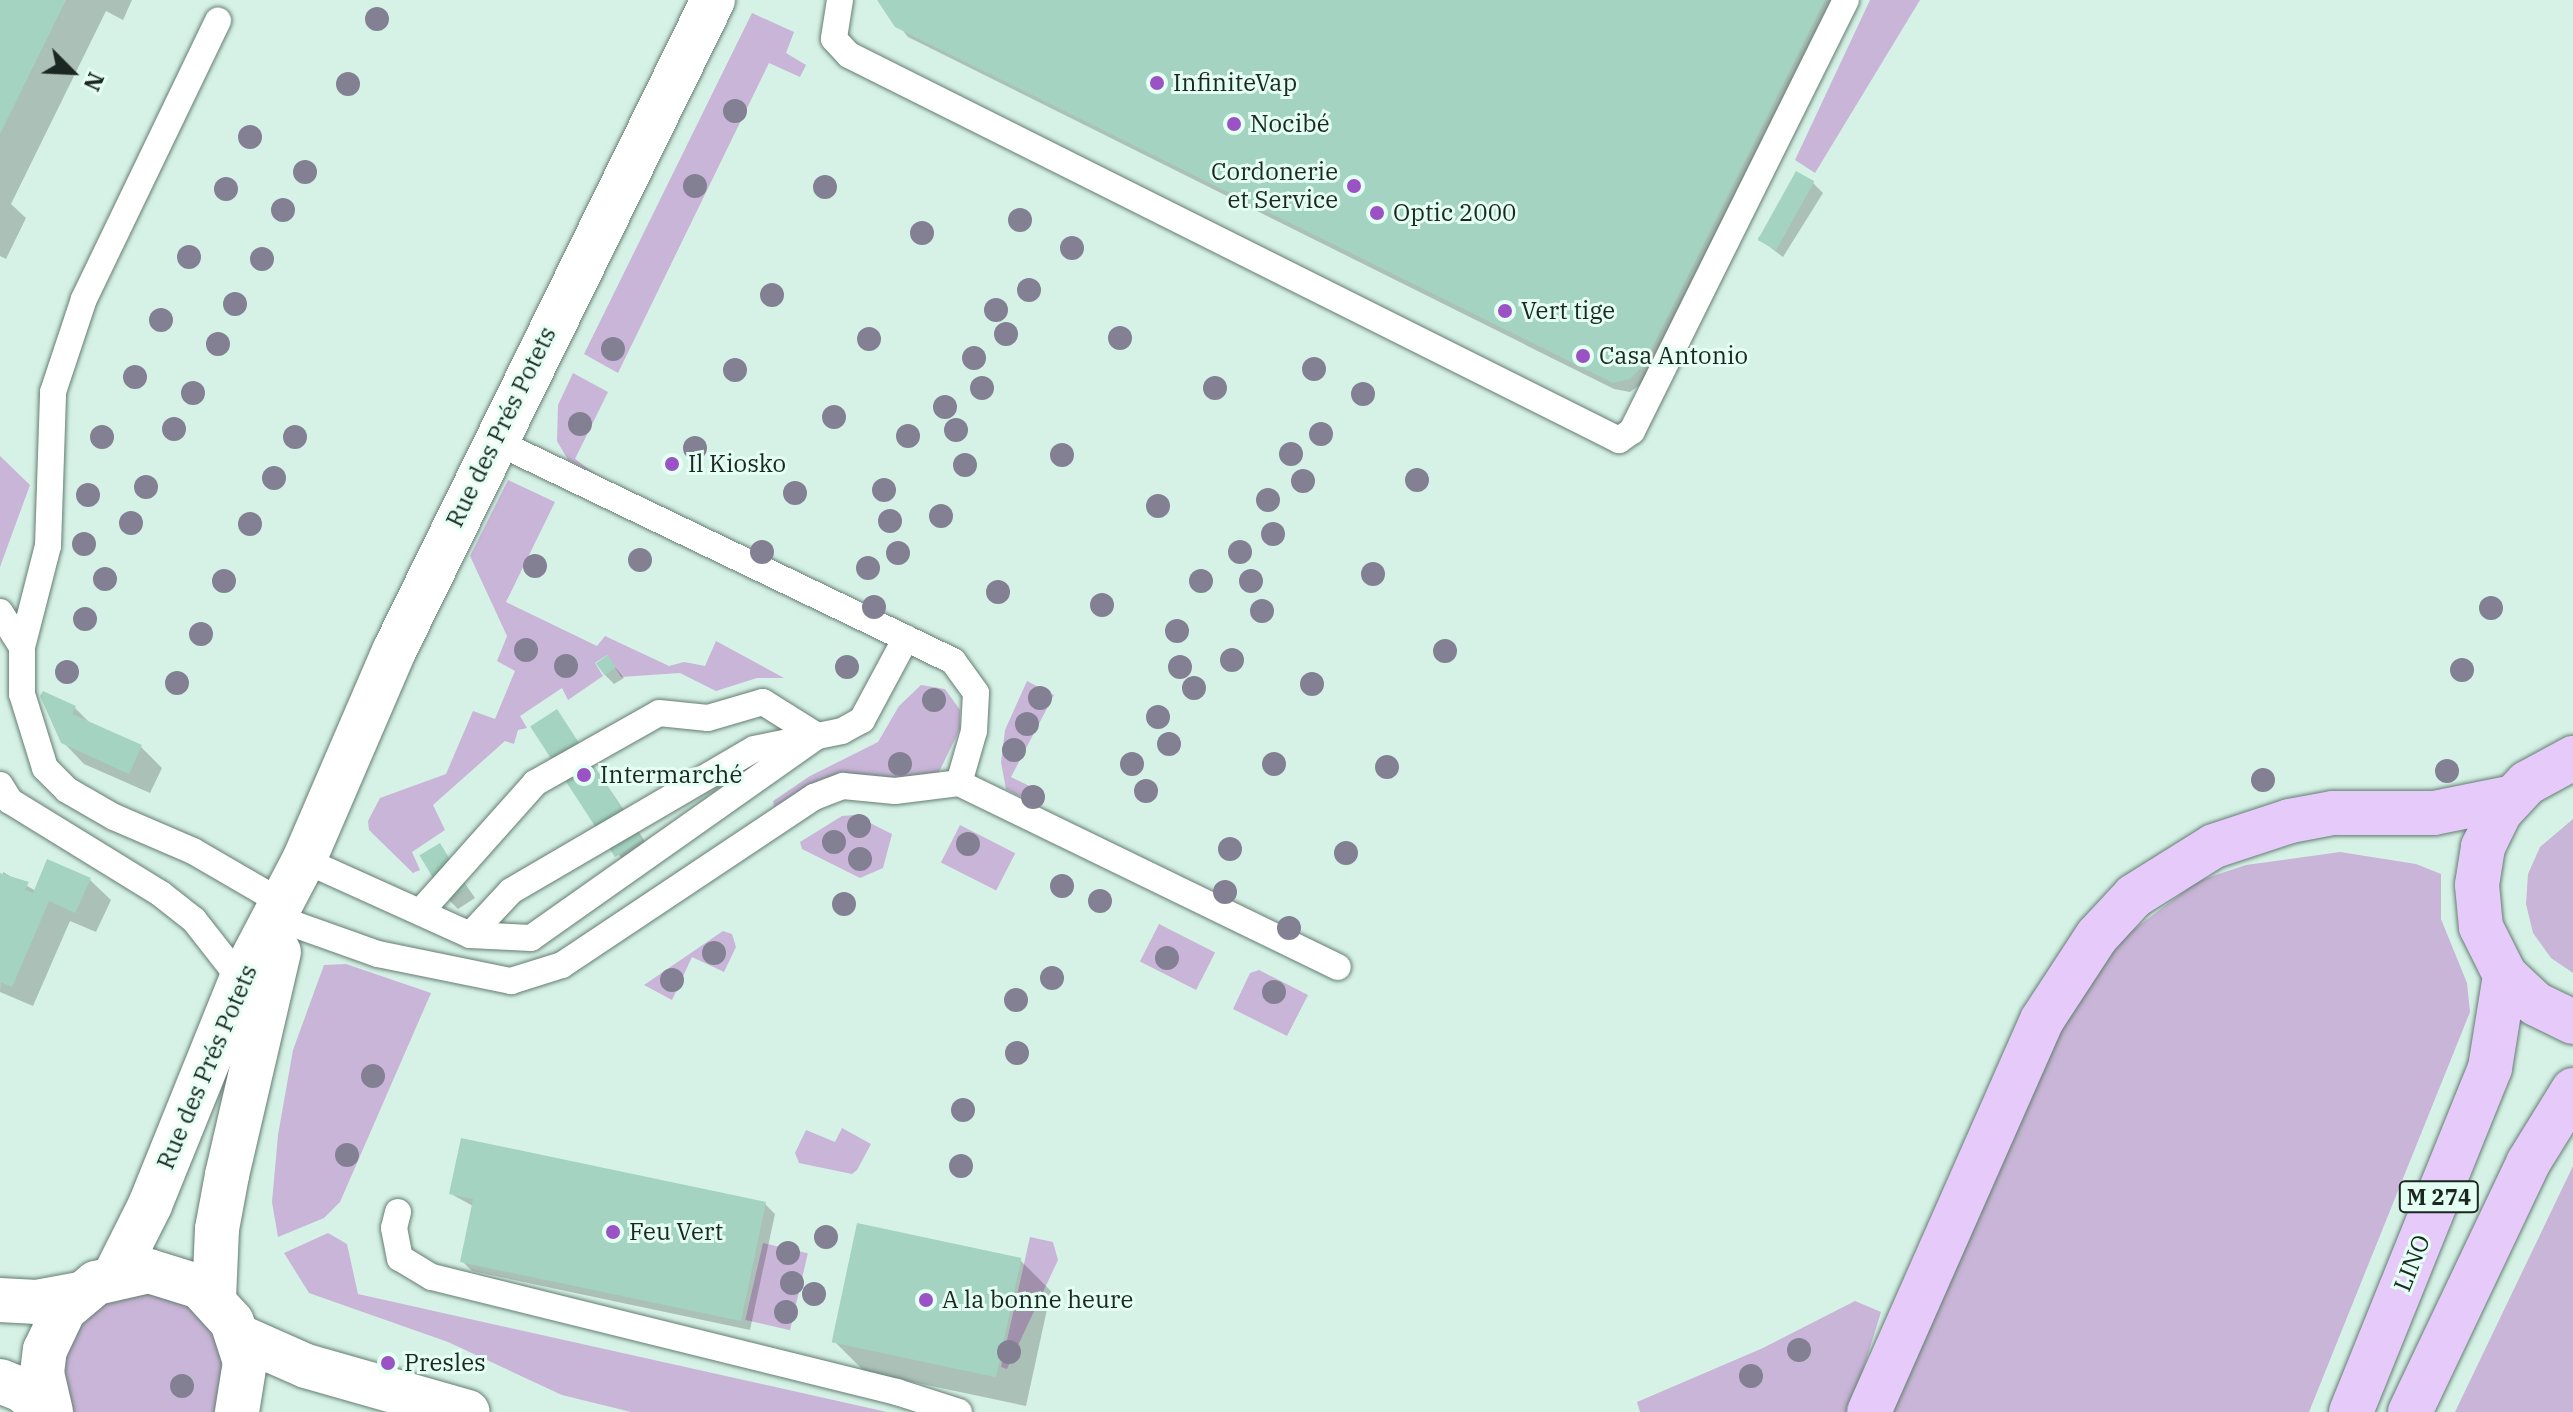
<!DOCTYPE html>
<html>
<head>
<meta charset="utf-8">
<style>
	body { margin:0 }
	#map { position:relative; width:2573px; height:1412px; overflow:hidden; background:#d6f2e6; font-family:"IBM Plex Serif",serif }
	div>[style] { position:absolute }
	.green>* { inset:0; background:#c9b5d7; transform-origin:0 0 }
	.shadow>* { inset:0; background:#0003; transform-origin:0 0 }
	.building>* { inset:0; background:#a4d4c1; transform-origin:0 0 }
	.roads { filter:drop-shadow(0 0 2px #657d73) drop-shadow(0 0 2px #657d73) }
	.service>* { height:26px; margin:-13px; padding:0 13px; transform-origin:13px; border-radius:13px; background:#fff }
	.minor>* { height:44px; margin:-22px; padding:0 22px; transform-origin:22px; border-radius:22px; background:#fff }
	.secondary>* { height:44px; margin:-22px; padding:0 22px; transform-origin:22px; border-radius:22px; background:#fff }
	.trunk>* { height:44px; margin:-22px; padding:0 22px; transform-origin:22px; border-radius:22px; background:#e6cbfa }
	.trees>* { width:24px; height:24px; margin:-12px; border-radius:50%; background:#838094 }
	.dots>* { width:22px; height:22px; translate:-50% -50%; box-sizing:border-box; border:4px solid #e4fff3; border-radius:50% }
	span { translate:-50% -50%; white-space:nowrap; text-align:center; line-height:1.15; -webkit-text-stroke:6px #e4fff3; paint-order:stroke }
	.shield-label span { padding:2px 6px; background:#e4fff3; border:2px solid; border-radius:6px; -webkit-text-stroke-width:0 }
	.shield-label { font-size:22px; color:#1c2622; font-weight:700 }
	.poi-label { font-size:24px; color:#1c2622 }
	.left { translate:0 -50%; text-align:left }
	.right { translate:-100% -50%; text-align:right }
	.street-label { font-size:24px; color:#1c2622 }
	.north { position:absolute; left:32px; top:32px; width:80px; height:80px; -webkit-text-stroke:6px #e4fff3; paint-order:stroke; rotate:114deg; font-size:22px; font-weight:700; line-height:32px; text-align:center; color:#1c2622 }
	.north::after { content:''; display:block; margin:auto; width:28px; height:36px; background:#1c2622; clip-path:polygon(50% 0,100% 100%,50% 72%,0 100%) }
</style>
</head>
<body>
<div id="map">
	<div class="green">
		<i style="clip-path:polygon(1870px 0,1920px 0,1815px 173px,1795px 160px)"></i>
		<i style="clip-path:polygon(752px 13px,794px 32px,786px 53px,806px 65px,800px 77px,769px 63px,618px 373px,584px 354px)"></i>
		<i style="clip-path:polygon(573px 373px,608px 392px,575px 459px,597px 475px,568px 460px,557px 441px,558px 405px)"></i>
		<i style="clip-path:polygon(0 456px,30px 485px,0 567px)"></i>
		<i style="clip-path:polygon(508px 480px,555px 502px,506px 602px,597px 646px,605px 636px,669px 666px,684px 662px,705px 666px,716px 641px,784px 678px,757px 678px,716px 691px,680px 673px,621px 677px,607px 655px,595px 663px,603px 676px,568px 700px,562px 688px,520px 716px,527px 728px,518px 730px,514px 744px,505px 741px,433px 805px,445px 830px,412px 852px,420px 870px,413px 873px,369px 830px,368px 821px,380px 798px,446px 774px,473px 711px,495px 719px,515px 671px,497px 661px,507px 636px,470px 556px)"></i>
		<i style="clip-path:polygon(1027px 681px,1054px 695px,1011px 777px,1044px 793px,1038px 806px,1006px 789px,1001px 762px,1005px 730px)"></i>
		<i style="clip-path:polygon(921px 685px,945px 689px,960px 710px,960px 729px,934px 782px,860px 774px,774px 806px,773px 801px,810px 776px,878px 742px,899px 706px)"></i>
		<i style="clip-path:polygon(854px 815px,892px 834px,883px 868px,860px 878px,802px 849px,800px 842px,842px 816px)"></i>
		<i style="clip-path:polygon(2573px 819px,2573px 973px,2551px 958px,2533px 933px,2526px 904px,2528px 874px,2540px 847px)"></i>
		<i style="left:960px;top:825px;width:62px;height:42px;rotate:27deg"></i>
		<i style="clip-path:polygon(2340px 852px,2416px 864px,2441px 874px,2441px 919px,2467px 983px,2470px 1012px,2309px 1412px,1886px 1412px,2074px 1000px,2125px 936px,2198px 881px,2246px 865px)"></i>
		<i style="left:1159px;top:924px;width:63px;height:42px;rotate:27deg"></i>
		<i style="clip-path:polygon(723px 931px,732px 934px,736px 947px,724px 972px,692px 957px,672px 1000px,644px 985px)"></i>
		<i style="clip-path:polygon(346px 964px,431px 993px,340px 1202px,324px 1218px,278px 1237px,272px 1202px,278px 1135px,293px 1050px,324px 965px)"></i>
		<i style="clip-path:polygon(1259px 970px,1308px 995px,1287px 1036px,1233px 1009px,1250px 973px)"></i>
		<i style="clip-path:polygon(842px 1128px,871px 1144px,857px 1170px,852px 1174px,799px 1163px,795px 1153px,806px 1130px,835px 1142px)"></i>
		<i style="clip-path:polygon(2573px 1166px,2573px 1412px,2455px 1412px)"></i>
		<i style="clip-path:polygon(328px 1233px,347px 1244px,358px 1294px,887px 1412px,631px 1412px,562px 1395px,448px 1342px,309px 1293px,284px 1253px)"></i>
		<i style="clip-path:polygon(1030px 1237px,1053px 1242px,1058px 1260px,1007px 1369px,1001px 1367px)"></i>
		<i style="left:763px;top:1243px;width:46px;height:79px;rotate:13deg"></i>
		<i style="clip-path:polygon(136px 1291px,165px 1294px,190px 1306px,210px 1326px,222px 1352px,225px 1377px,214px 1412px,72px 1412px,62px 1365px,86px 1315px,109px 1298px)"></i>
		<i style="clip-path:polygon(1855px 1301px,1881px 1312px,1850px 1412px,1640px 1412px,1637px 1402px,1763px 1348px)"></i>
	</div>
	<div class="shadow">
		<i style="clip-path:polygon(0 0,132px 0,123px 20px,106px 11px,11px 204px,26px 218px,6px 259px,0 256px)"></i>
		<i style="clip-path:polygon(879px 0,1840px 0,1653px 375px,1630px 392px,1614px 389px,908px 37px)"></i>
		<i style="clip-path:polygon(1813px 183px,1823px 193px,1783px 257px,1758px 238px)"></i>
		<i style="clip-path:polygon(607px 657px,624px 678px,614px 684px,604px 674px)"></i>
		<i style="clip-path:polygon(42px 696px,75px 708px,92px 725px,141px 747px,162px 768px,150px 793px,84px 764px,63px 742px)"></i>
		<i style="left:557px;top:711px;width:168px;height:29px;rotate:56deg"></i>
		<i style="clip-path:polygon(439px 846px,475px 898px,458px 909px,448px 899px)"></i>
		<i style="clip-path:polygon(3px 872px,36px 891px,90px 880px,111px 900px,96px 932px,70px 921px,33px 1006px,0 992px)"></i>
		<i style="clip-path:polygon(451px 1194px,765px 1204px,775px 1214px,750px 1330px,472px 1271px,462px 1261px,473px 1206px)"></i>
		<i style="clip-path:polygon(1020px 1260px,1051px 1291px,1026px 1406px,865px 1372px,834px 1341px)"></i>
	</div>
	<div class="building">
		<i style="clip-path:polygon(0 0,66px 0,0 134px)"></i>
		<i style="clip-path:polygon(877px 0,1825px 0,1643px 366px,1630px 379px,1613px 383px,895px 27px)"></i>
		<i style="left:1796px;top:171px;width:21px;height:79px;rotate:29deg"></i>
		<i style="left:607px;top:655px;width:15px;height:14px;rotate:53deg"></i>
		<i style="clip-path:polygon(43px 691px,76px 706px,72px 714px,142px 745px,129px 774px,61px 743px,40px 696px)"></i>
		<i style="left:557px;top:709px;width:156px;height:32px;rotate:57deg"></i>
		<i style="left:440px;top:843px;width:52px;height:24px;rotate:59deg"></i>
		<i style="clip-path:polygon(47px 859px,91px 878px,75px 913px,49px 901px,12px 987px,0 982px,0 873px,29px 882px,25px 890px,33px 893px)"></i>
		<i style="clip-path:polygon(461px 1138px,766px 1202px,741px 1321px,460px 1262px,473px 1199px,449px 1194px)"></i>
		<i style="left:857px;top:1223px;width:168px;height:122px;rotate:12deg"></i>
	</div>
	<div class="roads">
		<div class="service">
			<i style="left:840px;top:0;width:39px;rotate:99deg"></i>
			<i style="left:834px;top:39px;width:22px;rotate:47deg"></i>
			<i style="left:849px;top:55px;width:861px;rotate:26.57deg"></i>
			<i style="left:1619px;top:440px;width:16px;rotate:-35deg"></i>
			<i style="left:1632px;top:431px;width:481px;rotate:-63.6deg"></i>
			<i style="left:493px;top:440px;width:510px;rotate:25.66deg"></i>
			<i style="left:953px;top:661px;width:39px;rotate:54deg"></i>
			<i style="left:976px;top:693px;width:38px;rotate:93deg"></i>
			<i style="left:974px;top:731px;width:54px;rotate:106.1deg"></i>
			<i style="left:959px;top:783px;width:421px;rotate:25.9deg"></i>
			<i style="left:0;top:612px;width:41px;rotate:57.8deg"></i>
			<i style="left:22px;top:647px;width:47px;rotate:90deg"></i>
			<i style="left:22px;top:694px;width:77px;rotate:72.7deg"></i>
			<i style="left:45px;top:768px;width:31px;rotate:45deg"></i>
			<i style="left:67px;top:790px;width:54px;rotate:29.9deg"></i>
			<i style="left:114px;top:817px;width:86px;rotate:23.3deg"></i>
			<i style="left:193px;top:851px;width:102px;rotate:30.1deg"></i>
			<i style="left:22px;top:647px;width:104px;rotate:-75.6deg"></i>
			<i style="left:48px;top:546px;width:154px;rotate:-88.1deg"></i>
			<i style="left:53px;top:392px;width:98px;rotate:-71.6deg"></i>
			<i style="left:84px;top:299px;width:309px;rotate:-64.3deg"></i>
			<i style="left:0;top:785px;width:19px;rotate:58deg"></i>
			<i style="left:10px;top:801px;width:177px;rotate:31.6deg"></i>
			<i style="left:161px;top:894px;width:42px;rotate:38.2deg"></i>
			<i style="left:194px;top:920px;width:76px;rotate:51.9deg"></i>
			<i style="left:304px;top:860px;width:182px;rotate:24.3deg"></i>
			<i style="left:470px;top:935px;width:61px;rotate:2.8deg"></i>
			<i style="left:531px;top:938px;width:350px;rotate:-35.2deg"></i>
			<i style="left:422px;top:910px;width:170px;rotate:-48.3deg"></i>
			<i style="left:535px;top:783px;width:142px;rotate:-29.4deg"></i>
			<i style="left:659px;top:713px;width:49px;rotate:5.8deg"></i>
			<i style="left:708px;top:718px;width:57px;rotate:-16.2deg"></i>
			<i style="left:763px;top:702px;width:64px;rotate:32.2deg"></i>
			<i style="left:288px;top:922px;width:96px;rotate:19.6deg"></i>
			<i style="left:378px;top:954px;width:136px;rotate:11.5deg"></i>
			<i style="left:511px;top:981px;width:53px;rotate:-17.4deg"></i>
			<i style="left:562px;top:965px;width:303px;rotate:-33.7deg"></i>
			<i style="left:814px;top:797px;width:31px;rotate:-21deg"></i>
			<i style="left:843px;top:786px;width:52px;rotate:5.5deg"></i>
			<i style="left:895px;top:791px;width:64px;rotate:-7.1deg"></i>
			<i style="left:470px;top:935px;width:60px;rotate:-47deg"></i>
			<i style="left:511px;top:891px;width:281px;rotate:-30.3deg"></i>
			<i style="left:754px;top:749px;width:90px;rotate:-11.6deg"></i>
			<i style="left:842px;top:731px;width:23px;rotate:-29deg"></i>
			<i style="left:862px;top:720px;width:93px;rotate:-61.8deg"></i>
			<i style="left:398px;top:1212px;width:16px;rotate:104deg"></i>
			<i style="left:394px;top:1228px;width:31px;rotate:79deg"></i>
			<i style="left:400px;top:1258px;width:37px;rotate:31deg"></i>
			<i style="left:432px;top:1277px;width:479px;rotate:13.9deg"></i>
			<i style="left:897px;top:1392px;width:65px;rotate:17.9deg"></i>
		</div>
		<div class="minor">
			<i style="left:115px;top:1275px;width:78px;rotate:-63.4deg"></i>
			<i style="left:150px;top:1205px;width:243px;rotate:-68deg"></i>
			<i style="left:241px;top:980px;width:136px;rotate:-62.3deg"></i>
			<i style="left:304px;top:860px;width:228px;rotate:-66.7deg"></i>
			<i style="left:394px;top:651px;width:725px;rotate:-63.89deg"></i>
			<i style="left:214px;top:1298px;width:69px;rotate:-87.5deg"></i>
			<i style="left:217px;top:1229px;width:55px;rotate:-79.5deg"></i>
			<i style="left:227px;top:1175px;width:229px;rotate:-76.9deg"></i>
		</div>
		<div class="secondary">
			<i style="left:0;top:1300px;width:37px;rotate:3deg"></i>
			<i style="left:37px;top:1302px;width:44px;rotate:-10.5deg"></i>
			<i style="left:238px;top:1336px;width:74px;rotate:23.8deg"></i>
			<i style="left:306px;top:1366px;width:168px;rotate:15.9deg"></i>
			<i style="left:0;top:1381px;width:24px;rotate:22deg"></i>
			<i style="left:22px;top:1390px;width:33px;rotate:41deg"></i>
			<i style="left:51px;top:1412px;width:40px;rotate:-103deg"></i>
			<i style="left:42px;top:1373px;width:23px;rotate:-83deg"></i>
			<i style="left:45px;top:1350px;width:44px;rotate:-64.6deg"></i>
			<i style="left:64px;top:1310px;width:42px;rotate:-40.2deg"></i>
			<i style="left:96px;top:1283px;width:54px;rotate:-12.8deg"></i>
			<i style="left:149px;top:1271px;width:53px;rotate:17.4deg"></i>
			<i style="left:200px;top:1287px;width:47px;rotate:47.6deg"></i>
			<i style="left:232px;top:1322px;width:42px;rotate:72deg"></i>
			<i style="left:245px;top:1362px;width:51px;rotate:99.1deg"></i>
		</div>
		<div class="trunk">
			<i style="left:2573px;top:758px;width:52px;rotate:151.5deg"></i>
			<i style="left:2527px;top:783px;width:40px;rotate:133deg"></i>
			<i style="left:2500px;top:812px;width:39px;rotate:116deg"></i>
			<i style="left:2483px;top:847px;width:38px;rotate:99deg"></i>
			<i style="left:2477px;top:885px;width:42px;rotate:84.6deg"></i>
			<i style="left:2481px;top:927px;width:54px;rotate:63.4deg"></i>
			<i style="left:2505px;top:975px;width:42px;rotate:43.1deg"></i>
			<i style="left:2536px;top:1004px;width:41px;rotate:25.9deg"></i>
			<i style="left:1869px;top:1412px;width:428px;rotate:-66.2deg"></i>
			<i style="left:2042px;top:1020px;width:100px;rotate:-56.8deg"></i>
			<i style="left:2097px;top:936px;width:54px;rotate:-47.2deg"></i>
			<i style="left:2134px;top:896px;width:94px;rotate:-32deg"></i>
			<i style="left:2214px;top:846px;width:80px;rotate:-18.2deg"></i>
			<i style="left:2290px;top:821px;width:44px;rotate:-10.5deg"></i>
			<i style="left:2333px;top:813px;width:101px"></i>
			<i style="left:2434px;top:813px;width:81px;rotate:-11.4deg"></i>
			<i style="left:2351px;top:1412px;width:371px;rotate:-68deg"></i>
			<i style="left:2490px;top:1068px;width:94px;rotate:-80.8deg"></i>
			<i style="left:2410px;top:1412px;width:276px;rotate:-64.6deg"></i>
			<i style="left:2528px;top:1163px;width:86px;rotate:-58.3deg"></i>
		</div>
	</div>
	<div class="trees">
		<i style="left:377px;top:19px"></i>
		<i style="left:348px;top:84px"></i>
		<i style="left:735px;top:111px"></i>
		<i style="left:250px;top:137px"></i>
		<i style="left:305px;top:172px"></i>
		<i style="left:695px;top:186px"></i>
		<i style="left:825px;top:187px"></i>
		<i style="left:226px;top:189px"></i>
		<i style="left:283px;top:210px"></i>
		<i style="left:1020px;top:220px"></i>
		<i style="left:922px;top:233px"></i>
		<i style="left:1072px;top:248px"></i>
		<i style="left:189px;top:257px"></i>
		<i style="left:262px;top:259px"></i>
		<i style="left:1029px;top:290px"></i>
		<i style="left:772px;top:295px"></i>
		<i style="left:235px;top:304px"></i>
		<i style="left:996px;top:310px"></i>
		<i style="left:161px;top:320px"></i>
		<i style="left:1006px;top:334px"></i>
		<i style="left:1120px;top:338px"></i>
		<i style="left:869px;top:339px"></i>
		<i style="left:218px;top:344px"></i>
		<i style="left:613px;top:349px"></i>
		<i style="left:974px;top:358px"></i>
		<i style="left:1314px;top:369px"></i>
		<i style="left:735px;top:370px"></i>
		<i style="left:135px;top:377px"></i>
		<i style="left:982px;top:388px"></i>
		<i style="left:1215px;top:388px"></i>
		<i style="left:193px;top:393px"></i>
		<i style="left:1363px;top:394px"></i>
		<i style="left:945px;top:407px"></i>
		<i style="left:834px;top:417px"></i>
		<i style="left:580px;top:424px"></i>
		<i style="left:174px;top:429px"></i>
		<i style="left:956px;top:430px"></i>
		<i style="left:1321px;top:434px"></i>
		<i style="left:908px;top:436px"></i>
		<i style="left:102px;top:437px"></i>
		<i style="left:295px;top:437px"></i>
		<i style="left:695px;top:448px"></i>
		<i style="left:1291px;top:454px"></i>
		<i style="left:1062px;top:455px"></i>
		<i style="left:965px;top:465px"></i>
		<i style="left:274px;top:478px"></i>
		<i style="left:1417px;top:480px"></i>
		<i style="left:1303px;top:481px"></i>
		<i style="left:146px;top:487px"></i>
		<i style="left:884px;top:490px"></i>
		<i style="left:795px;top:493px"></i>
		<i style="left:88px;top:495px"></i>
		<i style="left:1268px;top:500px"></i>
		<i style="left:1158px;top:506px"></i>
		<i style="left:941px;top:516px"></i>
		<i style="left:890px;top:521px"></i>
		<i style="left:131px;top:523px"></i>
		<i style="left:250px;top:524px"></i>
		<i style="left:1273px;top:534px"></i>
		<i style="left:84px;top:544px"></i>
		<i style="left:762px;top:552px"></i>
		<i style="left:1240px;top:552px"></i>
		<i style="left:898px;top:553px"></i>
		<i style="left:640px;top:560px"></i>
		<i style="left:535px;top:566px"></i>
		<i style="left:868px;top:568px"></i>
		<i style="left:1373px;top:574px"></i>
		<i style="left:105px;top:579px"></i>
		<i style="left:224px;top:581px"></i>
		<i style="left:1201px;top:581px"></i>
		<i style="left:1251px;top:581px"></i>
		<i style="left:998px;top:592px"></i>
		<i style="left:1102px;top:605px"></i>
		<i style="left:874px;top:607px"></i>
		<i style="left:2491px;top:608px"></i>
		<i style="left:1262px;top:611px"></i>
		<i style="left:85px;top:619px"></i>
		<i style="left:1177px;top:631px"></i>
		<i style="left:201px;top:634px"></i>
		<i style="left:526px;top:650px"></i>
		<i style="left:1445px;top:651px"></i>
		<i style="left:1232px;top:660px"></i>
		<i style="left:566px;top:666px"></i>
		<i style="left:847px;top:667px"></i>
		<i style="left:1180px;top:667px"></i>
		<i style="left:2462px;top:670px"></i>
		<i style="left:67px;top:672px"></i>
		<i style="left:177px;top:683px"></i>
		<i style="left:1312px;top:684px"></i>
		<i style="left:1194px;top:688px"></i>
		<i style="left:1040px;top:698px"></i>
		<i style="left:934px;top:700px"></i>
		<i style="left:1158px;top:717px"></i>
		<i style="left:1027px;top:724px"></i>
		<i style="left:1169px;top:744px"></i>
		<i style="left:1014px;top:750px"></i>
		<i style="left:900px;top:764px"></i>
		<i style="left:1132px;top:764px"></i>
		<i style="left:1274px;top:764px"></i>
		<i style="left:1387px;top:767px"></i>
		<i style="left:2447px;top:771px"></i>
		<i style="left:2263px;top:780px"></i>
		<i style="left:1146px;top:791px"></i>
		<i style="left:1033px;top:797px"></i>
		<i style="left:859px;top:826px"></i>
		<i style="left:834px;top:842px"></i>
		<i style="left:968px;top:844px"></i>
		<i style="left:1230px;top:849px"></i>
		<i style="left:1346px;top:853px"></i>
		<i style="left:860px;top:859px"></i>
		<i style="left:1062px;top:886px"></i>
		<i style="left:1225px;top:892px"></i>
		<i style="left:1100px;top:901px"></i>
		<i style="left:844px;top:904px"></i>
		<i style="left:1289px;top:928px"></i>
		<i style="left:714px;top:953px"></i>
		<i style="left:1167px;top:958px"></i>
		<i style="left:1052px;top:978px"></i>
		<i style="left:672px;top:980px"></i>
		<i style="left:1274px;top:992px"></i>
		<i style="left:1016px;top:1000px"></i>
		<i style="left:1017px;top:1053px"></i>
		<i style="left:373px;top:1076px"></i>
		<i style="left:963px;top:1110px"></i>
		<i style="left:347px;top:1155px"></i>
		<i style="left:961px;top:1166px"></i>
		<i style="left:826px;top:1237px"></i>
		<i style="left:788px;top:1253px"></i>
		<i style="left:792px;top:1283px"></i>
		<i style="left:814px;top:1294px"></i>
		<i style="left:786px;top:1312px"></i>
		<i style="left:1799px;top:1350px"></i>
		<i style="left:1009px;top:1352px"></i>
		<i style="left:1751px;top:1376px"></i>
		<i style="left:182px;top:1386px"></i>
	</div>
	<div class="dots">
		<i style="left:1157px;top:83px;background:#9b52c5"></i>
		<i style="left:1234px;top:124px;background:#9b52c5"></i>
		<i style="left:1354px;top:186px;background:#9b52c5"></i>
		<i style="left:1377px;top:213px;background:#9b52c5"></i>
		<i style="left:1505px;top:311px;background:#9b52c5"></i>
		<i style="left:1583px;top:356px;background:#9b52c5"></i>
		<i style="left:672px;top:464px;background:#9b52c5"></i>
		<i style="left:584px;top:775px;background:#9b52c5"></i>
		<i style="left:613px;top:1232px;background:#9b52c5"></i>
		<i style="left:926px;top:1300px;background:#9b52c5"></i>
		<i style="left:388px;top:1363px;background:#9b52c5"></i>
	</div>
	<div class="shield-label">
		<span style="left:2439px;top:1197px">M 274</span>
	</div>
	<div class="poi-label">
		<span class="left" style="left:1173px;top:83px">InfiniteVap</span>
		<span class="left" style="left:1250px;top:124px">Nocibé</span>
		<span class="right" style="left:1338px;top:186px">Cordonerie<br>et Service</span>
		<span class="left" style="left:1393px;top:213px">Optic 2000</span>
		<span class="left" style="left:1521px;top:311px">Vert tige</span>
		<span class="left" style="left:1599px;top:356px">Casa Antonio</span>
		<span class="left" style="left:688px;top:464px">Il Kiosko</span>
		<span class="left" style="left:600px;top:775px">Intermarché</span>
		<span class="left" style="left:629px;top:1232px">Feu Vert</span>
		<span class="left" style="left:942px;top:1300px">A la bonne heure</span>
		<span class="left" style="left:404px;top:1363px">Presles</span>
	</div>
	<div class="street-label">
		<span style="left:501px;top:427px;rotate:-64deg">Rue des Prés Potets</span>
		<span style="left:207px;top:1067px;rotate:-67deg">Rue des Prés Potets</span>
		<span style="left:2412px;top:1263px;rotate:-68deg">LINO</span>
	</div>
	<div class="north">N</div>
</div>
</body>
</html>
